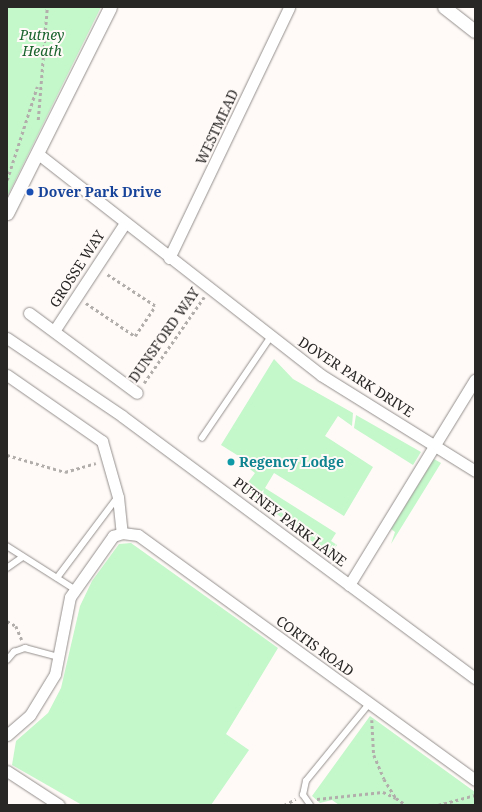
<!DOCTYPE html>
<html>
<head>
<meta charset="utf-8">
<style>
	body { margin:0 }
	#map { position:relative; width:482px; height:812px; overflow:hidden; background:#fffaf8; font-family:"Noto Serif",serif }
	div>[style] { position:absolute }
	.green>* { inset:0; background:#c4f7ca }
	.path>* { height:2.5px; margin-top:-1.25px; transform-origin:0; background:repeating-linear-gradient(90deg,#b2aeac 0 3px,transparent 0 6px) }
	.roads { filter:drop-shadow(0 0 1px #948f8d) drop-shadow(0 0 1px #948f8d) }
	.service>* { height:5.5px; margin:-2.75px; padding:0 2.75px; transform-origin:2.75px; border-radius:2.75px; background:#fff }
	.minor>* { height:11px; margin:-5.5px; padding:0 5.5px; transform-origin:5.5px; border-radius:5.5px; background:#fff }
	.tertiary>* { height:13px; margin:-6.5px; padding:0 6.5px; transform-origin:6.5px; border-radius:6.5px; background:#fff }
	.dots>* { width:11px; height:11px; translate:-50% -50%; box-sizing:border-box; border:2px solid #fffaf8; border-radius:50% }
	span { translate:-50% -50%; white-space:nowrap; text-align:center; line-height:1.15; -webkit-text-stroke:4px #fffaf8; paint-order:stroke }
	.park-label { font-size:14px; color:#1b642e; font-style:italic }
	.street-label { font-size:14px; color:#292726 }
	.transit-label { font-size:14px; color:#164399; font-weight:700 }
	.left { translate:0 -50%; text-align:left }
	.culture-label { font-size:14px; color:#0d838f; font-weight:700 }
	.frame { position:absolute; inset:0; border:8px solid #292726; pointer-events:none }
</style>
</head>
<body>
<div id="map">
	<div class="green">
		<i style="clip-path:polygon(7px 7px,101px 7px,7px 197px)"></i>
		<i style="clip-path:polygon(274px 359px,293px 379px,353px 413px,352px 426px,338px 416px,325px 436px,373px 467px,344px 516px,274px 473px,265px 488px,336px 533px,331px 541px,337px 545px,330px 556px,244px 488px,255px 473px,242px 463px,245px 460px,221px 445px)"></i>
		<i style="clip-path:polygon(356px 415px,421px 452px,413px 465px,354px 428px)"></i>
		<i style="clip-path:polygon(434px 459px,441px 463px,391px 544px,395px 532px,391px 529px)"></i>
		<i style="clip-path:polygon(131px 543px,278px 648px,226px 734px,249px 750px,211px 805px,82px 805px,12px 765px,16px 741px,48px 713px,61px 688px,80px 606px,92px 581px,119px 544px)"></i>
		<i style="clip-path:polygon(370px 716px,475px 792px,475px 805px,339px 805px,332px 800px,320px 803px,312px 796px)"></i>
	</div>
	<div class="path">
		<i style="left:38px;top:120px;width:113px;rotate:-85.4deg"></i>
		<i style="left:7px;top:180px;width:98px;rotate:-72.1deg"></i>
		<i style="left:86px;top:303px;width:59px;rotate:34deg"></i>
		<i style="left:135px;top:336px;width:36px;rotate:-56deg"></i>
		<i style="left:155px;top:306px;width:59px;rotate:-146.9deg"></i>
		<i style="left:144px;top:383px;width:105px;rotate:-55.1deg"></i>
		<i style="left:7px;top:455px;width:60px;rotate:16.3deg"></i>
		<i style="left:65px;top:472px;width:32px;rotate:-16deg"></i>
		<i style="left:7px;top:621px;width:10px;rotate:29deg"></i>
		<i style="left:16px;top:626px;width:15px;rotate:67deg"></i>
		<i style="left:372px;top:720px;width:35px;rotate:87deg"></i>
		<i style="left:374px;top:755px;width:26px;rotate:67deg"></i>
		<i style="left:384px;top:779px;width:22px;rotate:58deg"></i>
		<i style="left:396px;top:798px;width:12px;rotate:35deg"></i>
		<i style="left:317px;top:799px;width:66px;rotate:-6.1deg"></i>
		<i style="left:383px;top:792px;width:14px;rotate:25deg"></i>
		<i style="left:284px;top:805px;width:13px;rotate:-27deg"></i>
		<i style="left:438px;top:805px;width:38px;rotate:-15deg"></i>
	</div>
	<div class="roads">
		<div class="service">
			<i style="left:202px;top:438px;width:121px;rotate:-55.8deg"></i>
			<i style="left:7px;top:546px;width:82px;rotate:32.5deg"></i>
			<i style="left:7px;top:568px;width:19px;rotate:-35deg"></i>
			<i style="left:57px;top:578px;width:100px;rotate:-53.1deg"></i>
			<i style="left:7px;top:660px;width:11px;rotate:-49deg"></i>
			<i style="left:14px;top:652px;width:12px;rotate:-20deg"></i>
			<i style="left:25px;top:648px;width:34px;rotate:15deg"></i>
			<i style="left:310px;top:805px;width:12px;rotate:-125deg"></i>
			<i style="left:303px;top:795px;width:14px;rotate:-78deg"></i>
			<i style="left:306px;top:781px;width:99px;rotate:-50.7deg"></i>
		</div>
		<div class="minor">
			<i style="left:37px;top:153px;width:360px;rotate:38deg"></i>
			<i style="left:321px;top:375px;width:181px;rotate:31.9deg"></i>
			<i style="left:169px;top:258px;width:278px;rotate:-64.4deg"></i>
			<i style="left:29px;top:313px;width:134px;rotate:36.5deg"></i>
			<i style="left:54px;top:331px;width:129px;rotate:-56.7deg"></i>
			<i style="left:7px;top:338px;width:139px;rotate:34.1deg"></i>
			<i style="left:122px;top:416px;width:440px;rotate:36.6deg"></i>
			<i style="left:7px;top:375px;width:116px;rotate:34.8deg"></i>
			<i style="left:102px;top:441px;width:58px;rotate:74.1deg"></i>
			<i style="left:118px;top:497px;width:36px;rotate:84deg"></i>
			<i style="left:349px;top:585px;width:241px;rotate:-58.5deg"></i>
			<i style="left:7px;top:735px;width:30px;rotate:-41deg"></i>
			<i style="left:30px;top:715px;width:48px;rotate:-58.6deg"></i>
			<i style="left:55px;top:674px;width:78px;rotate:-79deg"></i>
			<i style="left:70px;top:597px;width:75px;rotate:-54.8deg"></i>
			<i style="left:113px;top:536px;width:9px;rotate:-18deg"></i>
			<i style="left:122px;top:533px;width:16px;rotate:7deg"></i>
			<i style="left:138px;top:535px;width:417px;rotate:36deg"></i>
			<i style="left:7px;top:771px;width:62px;rotate:33.2deg"></i>
		</div>
		<div class="tertiary">
			<i style="left:444px;top:7px;width:39px;rotate:38deg"></i>
			<i style="left:7px;top:213px;width:230px;rotate:-63.4deg"></i>
		</div>
	</div>
	<div class="dots">
		<i style="left:30px;top:192px;background:#1a4fb4"></i>
		<i style="left:231px;top:462px;background:#0f9aa8"></i>
	</div>
	<div class="park-label">
		<span style="left:42px;top:43px">Putney<br>Heath</span>
	</div>
	<div class="street-label">
		<span style="left:217px;top:127px;rotate:-65deg">WESTMEAD</span>
		<span style="left:77px;top:269px;rotate:-57deg">GROSSE WAY</span>
		<span style="left:164px;top:335px;rotate:-55deg">DUNSFORD WAY</span>
		<span style="left:356px;top:377px;rotate:33deg">DOVER PARK DRIVE</span>
		<span style="left:290px;top:522px;rotate:37deg">PUTNEY PARK LANE</span>
		<span style="left:315px;top:646px;rotate:36deg">CORTIS ROAD</span>
	</div>
	<div class="transit-label">
		<span class="left" style="left:38px;top:192px">Dover Park Drive</span>
	</div>
	<div class="culture-label">
		<span class="left" style="left:239px;top:462px">Regency Lodge</span>
	</div>
	<div class="frame"></div>
</div>
</body>
</html>
